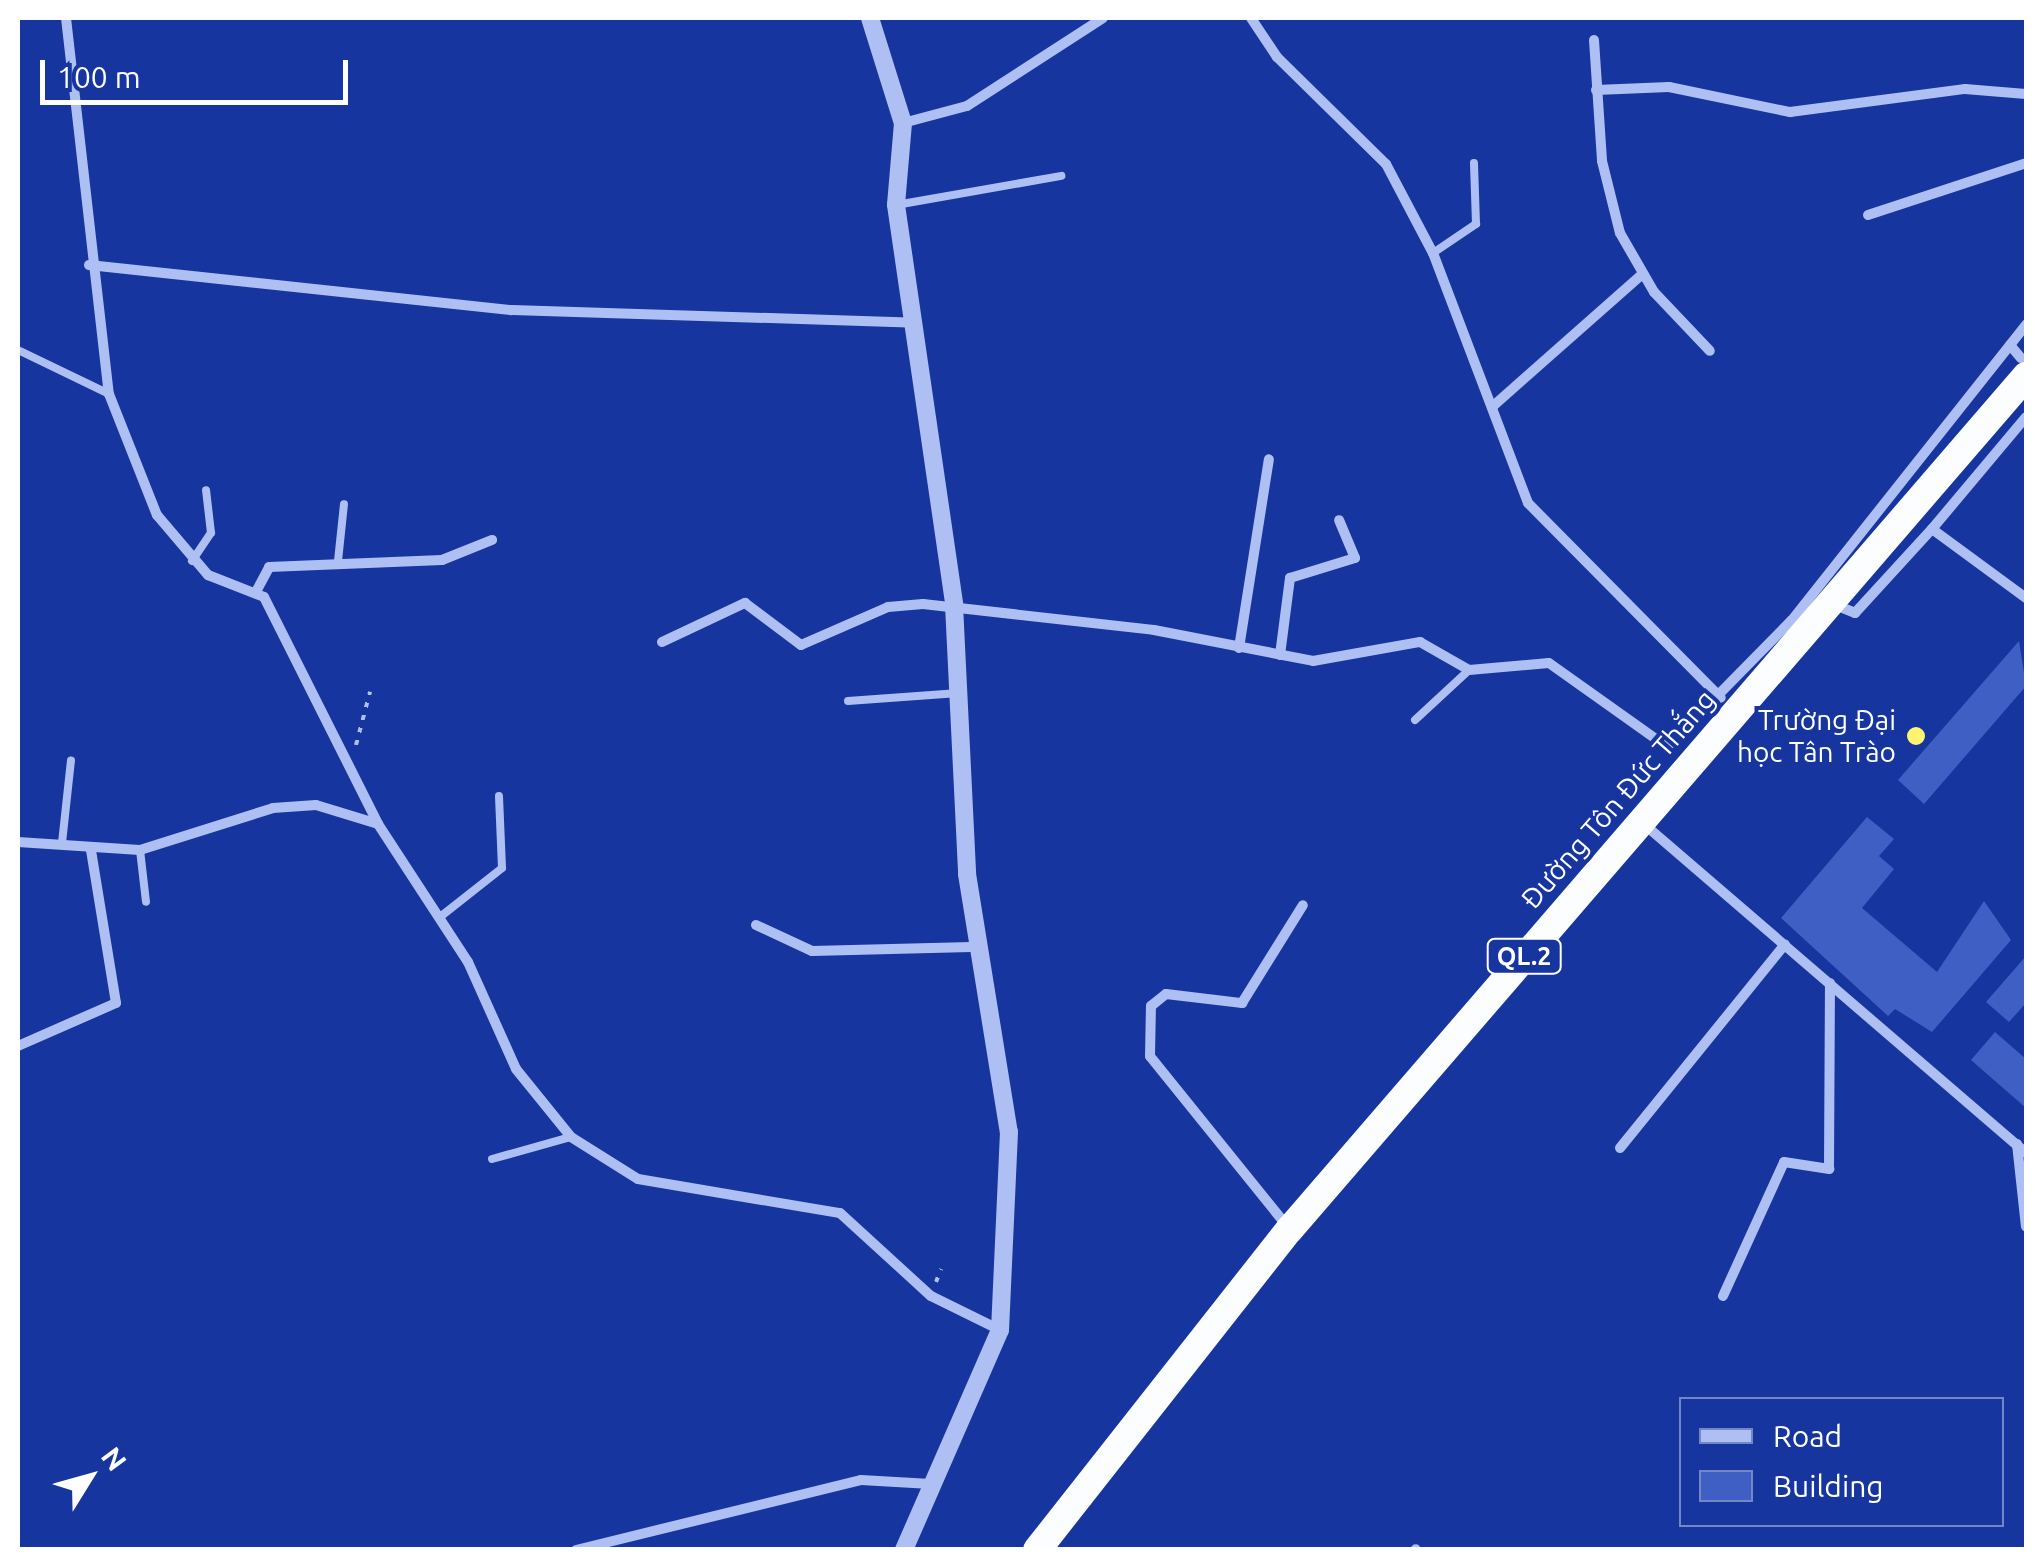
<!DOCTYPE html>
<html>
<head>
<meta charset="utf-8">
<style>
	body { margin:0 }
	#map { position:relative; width:2044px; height:1567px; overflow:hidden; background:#16359e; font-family:Ubuntu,sans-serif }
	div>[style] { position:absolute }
	.building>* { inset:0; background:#3f5fc4 }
	.path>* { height:4px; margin-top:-2px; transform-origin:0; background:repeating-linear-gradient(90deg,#aebff3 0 5px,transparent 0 13px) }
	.service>* { height:8px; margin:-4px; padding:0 4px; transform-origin:4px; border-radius:4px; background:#aebff3 }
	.minor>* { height:10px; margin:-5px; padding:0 5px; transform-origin:5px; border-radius:5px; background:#aebff3 }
	.tertiary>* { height:18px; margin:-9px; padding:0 9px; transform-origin:9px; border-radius:9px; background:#aebff3 }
	.trunk>* { height:28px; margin:-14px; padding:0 14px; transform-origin:14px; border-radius:14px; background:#fcfdff }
	.dots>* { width:28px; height:28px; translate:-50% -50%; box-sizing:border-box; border:5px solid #16359e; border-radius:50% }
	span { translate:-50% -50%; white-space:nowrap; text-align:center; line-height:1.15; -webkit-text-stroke:8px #16359e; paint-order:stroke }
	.shield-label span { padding:2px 8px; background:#16359e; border:2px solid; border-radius:8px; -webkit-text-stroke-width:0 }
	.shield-label { font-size:25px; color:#fff; font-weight:700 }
	.poi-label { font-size:28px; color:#fff }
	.right { translate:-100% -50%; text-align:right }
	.street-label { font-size:28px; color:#fff }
	.frame { position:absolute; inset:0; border:20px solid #fff; pointer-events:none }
	.legend { position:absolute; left:1679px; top:1397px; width:325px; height:130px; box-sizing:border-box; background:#16359e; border:2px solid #7386c5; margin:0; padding:12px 18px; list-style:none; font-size:30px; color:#fff }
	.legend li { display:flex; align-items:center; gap:20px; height:50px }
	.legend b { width:50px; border:2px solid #7386c5 }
	.north { position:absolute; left:40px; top:1427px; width:100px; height:100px; -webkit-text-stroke:8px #16359e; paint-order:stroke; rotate:53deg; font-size:28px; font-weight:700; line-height:40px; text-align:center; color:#fff }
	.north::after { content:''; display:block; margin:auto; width:35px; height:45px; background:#fff; clip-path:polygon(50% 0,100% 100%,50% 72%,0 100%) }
	.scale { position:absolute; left:40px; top:60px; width:308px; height:45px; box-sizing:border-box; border:5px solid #fff; border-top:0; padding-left:12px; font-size:30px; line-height:35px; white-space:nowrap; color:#fff; -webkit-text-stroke:8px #16359e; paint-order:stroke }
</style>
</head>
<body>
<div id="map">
	<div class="building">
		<i style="clip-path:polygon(2019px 641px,2026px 686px,1924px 804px,1898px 780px)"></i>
		<i style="clip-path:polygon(1867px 817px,1894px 839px,1879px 856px,1894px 869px,1862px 908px,1937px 972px,1984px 901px,2011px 940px,1932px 1032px,1895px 1009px,1888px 1016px,1781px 918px)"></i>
		<i style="clip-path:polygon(2026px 956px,2026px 1003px,2009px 1022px,1986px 1002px)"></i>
		<i style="clip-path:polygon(1995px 1032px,2026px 1059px,2026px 1108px,1971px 1060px)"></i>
	</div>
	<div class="path">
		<i style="left:356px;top:745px;width:55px;rotate:-75.2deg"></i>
		<i style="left:936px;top:1282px;width:14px;rotate:-69deg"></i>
	</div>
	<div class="service">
		<i style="left:896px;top:205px;width:168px;rotate:-10deg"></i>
		<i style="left:1433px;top:253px;width:52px;rotate:-34deg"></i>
		<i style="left:1476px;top:224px;width:61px;rotate:-91.9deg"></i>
		<i style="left:18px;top:350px;width:101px;rotate:25.8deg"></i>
		<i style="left:192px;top:561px;width:34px;rotate:-56deg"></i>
		<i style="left:211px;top:533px;width:43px;rotate:-96.6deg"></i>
		<i style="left:338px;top:561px;width:57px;rotate:-84deg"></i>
		<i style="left:848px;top:701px;width:111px;rotate:-4.1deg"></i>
		<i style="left:1415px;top:720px;width:74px;rotate:-42.8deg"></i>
		<i style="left:62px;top:843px;width:83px;rotate:-83.8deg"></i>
		<i style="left:140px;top:850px;width:52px;rotate:83.4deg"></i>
		<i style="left:440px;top:917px;width:79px;rotate:-38.3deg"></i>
		<i style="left:502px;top:868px;width:72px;rotate:-92.4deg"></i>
		<i style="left:492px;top:1159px;width:82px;rotate:-15.6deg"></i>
	</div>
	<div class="minor">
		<i style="left:66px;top:18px;width:378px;rotate:83.5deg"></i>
		<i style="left:109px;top:394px;width:130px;rotate:68.4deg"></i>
		<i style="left:157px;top:515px;width:79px;rotate:49.6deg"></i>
		<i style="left:208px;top:575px;width:60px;rotate:21.4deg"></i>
		<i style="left:264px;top:597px;width:254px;rotate:63.3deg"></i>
		<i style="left:378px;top:824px;width:165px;rotate:56.9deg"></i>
		<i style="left:468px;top:962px;width:117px;rotate:65.8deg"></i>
		<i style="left:516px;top:1069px;width:87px;rotate:51deg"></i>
		<i style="left:571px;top:1137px;width:79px;rotate:32.1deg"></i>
		<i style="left:638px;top:1179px;width:205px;rotate:9.6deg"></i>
		<i style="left:840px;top:1213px;width:123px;rotate:42.4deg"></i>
		<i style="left:931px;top:1296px;width:77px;rotate:26.2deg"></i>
		<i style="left:1251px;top:18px;width:47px;rotate:56.3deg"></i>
		<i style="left:1277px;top:57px;width:153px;rotate:44.5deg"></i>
		<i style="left:1386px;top:164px;width:101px;rotate:62.2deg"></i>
		<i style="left:1433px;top:253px;width:267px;rotate:69.2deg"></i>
		<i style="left:1528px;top:503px;width:274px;rotate:45.3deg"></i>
		<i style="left:1594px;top:40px;width:121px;rotate:86.2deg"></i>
		<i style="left:1602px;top:161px;width:74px;rotate:76deg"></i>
		<i style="left:1620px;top:233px;width:68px;rotate:60deg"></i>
		<i style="left:1654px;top:292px;width:81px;rotate:46.5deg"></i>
		<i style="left:1596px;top:90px;width:73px;rotate:-2.4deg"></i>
		<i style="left:1669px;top:87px;width:124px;rotate:11.7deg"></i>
		<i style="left:1790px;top:112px;width:177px;rotate:-7.5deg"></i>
		<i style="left:1965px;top:89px;width:61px;rotate:4.7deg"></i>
		<i style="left:903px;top:123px;width:66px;rotate:-14.9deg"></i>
		<i style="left:967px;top:106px;width:162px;rotate:-32.9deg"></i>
		<i style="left:1868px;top:215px;width:166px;rotate:-18.2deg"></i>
		<i style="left:89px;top:265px;width:425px;rotate:6.1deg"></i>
		<i style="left:512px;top:310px;width:404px;rotate:1.8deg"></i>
		<i style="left:2010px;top:345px;width:17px;rotate:50deg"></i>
		<i style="left:1492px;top:407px;width:199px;rotate:-41.5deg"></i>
		<i style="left:1932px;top:529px;width:146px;rotate:-50deg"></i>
		<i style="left:257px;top:590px;width:26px;rotate:-62deg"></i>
		<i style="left:269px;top:567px;width:173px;rotate:-2.3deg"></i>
		<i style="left:442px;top:560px;width:54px;rotate:-21.8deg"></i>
		<i style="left:1833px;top:604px;width:24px;rotate:22deg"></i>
		<i style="left:1855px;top:613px;width:114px;rotate:-47.5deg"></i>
		<i style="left:1932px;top:529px;width:117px;rotate:36.3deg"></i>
		<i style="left:662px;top:642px;width:92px;rotate:-25.2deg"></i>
		<i style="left:745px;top:603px;width:70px;rotate:36.9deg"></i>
		<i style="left:801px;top:645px;width:95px;rotate:-23.6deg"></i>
		<i style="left:888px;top:607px;width:35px;rotate:-5deg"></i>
		<i style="left:923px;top:604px;width:232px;rotate:6.4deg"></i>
		<i style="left:1154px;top:630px;width:162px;rotate:11deg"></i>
		<i style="left:1313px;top:661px;width:109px;rotate:-10.1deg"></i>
		<i style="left:1420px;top:642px;width:56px;rotate:29.7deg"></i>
		<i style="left:1469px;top:670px;width:80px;rotate:-5deg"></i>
		<i style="left:1549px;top:663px;width:145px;rotate:35.4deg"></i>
		<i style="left:1667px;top:747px;width:178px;rotate:-45.5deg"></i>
		<i style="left:1792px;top:620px;width:377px;rotate:-51.6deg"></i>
		<i style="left:1239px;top:648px;width:191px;rotate:-81deg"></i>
		<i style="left:1280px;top:655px;width:78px;rotate:-82.6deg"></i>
		<i style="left:1290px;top:578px;width:68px;rotate:-17.1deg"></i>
		<i style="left:1355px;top:558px;width:41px;rotate:-112.8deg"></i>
		<i style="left:1645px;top:825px;width:503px;rotate:40.72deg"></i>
		<i style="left:18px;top:842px;width:122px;rotate:3.8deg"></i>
		<i style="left:140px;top:850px;width:139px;rotate:-17.5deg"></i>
		<i style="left:273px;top:808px;width:43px;rotate:-4deg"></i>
		<i style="left:316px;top:805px;width:65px;rotate:17deg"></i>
		<i style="left:756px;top:925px;width:62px;rotate:24.9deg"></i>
		<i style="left:812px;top:951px;width:169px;rotate:-1.4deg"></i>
		<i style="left:18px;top:1046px;width:107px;rotate:-23.7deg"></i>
		<i style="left:116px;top:1003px;width:154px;rotate:-99.3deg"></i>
		<i style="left:2017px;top:1144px;width:83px;rotate:83.8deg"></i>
		<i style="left:1620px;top:1148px;width:262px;rotate:-51deg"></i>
		<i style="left:1287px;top:1226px;width:218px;rotate:-128.9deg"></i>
		<i style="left:1150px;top:1056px;width:50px;rotate:-88.9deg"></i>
		<i style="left:1151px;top:1006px;width:19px;rotate:-39deg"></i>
		<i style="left:1166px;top:994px;width:77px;rotate:6.8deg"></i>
		<i style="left:1242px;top:1003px;width:115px;rotate:-58.1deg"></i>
		<i style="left:1723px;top:1296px;width:147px;rotate:-65.5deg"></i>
		<i style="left:1784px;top:1162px;width:46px;rotate:8.8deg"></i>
		<i style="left:1829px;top:1169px;width:186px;rotate:-89.7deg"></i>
		<i style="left:576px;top:1550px;width:293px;rotate:-13.8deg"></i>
		<i style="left:861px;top:1480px;width:70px;rotate:3.3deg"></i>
		<i style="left:1415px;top:1550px;width:1px;rotate:-45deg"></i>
	</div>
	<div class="tertiary">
		<i style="left:870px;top:18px;width:110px;rotate:72.6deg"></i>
		<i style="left:903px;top:123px;width:82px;rotate:94.9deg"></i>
		<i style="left:896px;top:205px;width:404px;rotate:81.7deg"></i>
		<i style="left:954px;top:605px;width:269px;rotate:87.2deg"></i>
		<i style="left:967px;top:874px;width:261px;rotate:80.8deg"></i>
		<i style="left:1009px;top:1132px;width:198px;rotate:92.6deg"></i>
		<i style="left:1000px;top:1330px;width:240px;rotate:113.6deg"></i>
	</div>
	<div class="trunk">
		<i style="left:1037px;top:1550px;width:409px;rotate:-51.8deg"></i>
		<i style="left:1290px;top:1229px;width:1127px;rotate:-49.21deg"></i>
	</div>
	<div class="dots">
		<i style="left:1916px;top:736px;background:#fff470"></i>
	</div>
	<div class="shield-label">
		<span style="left:1524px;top:956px">QL.2</span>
	</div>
	<div class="poi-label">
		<span class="right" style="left:1896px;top:736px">Trường Đại<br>học Tân Trào</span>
	</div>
	<div class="street-label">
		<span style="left:1618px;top:799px;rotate:-49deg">Đường Tôn Đức Thắng</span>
	</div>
	<div class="frame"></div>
	<ul class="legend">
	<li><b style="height:12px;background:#aebff3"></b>Road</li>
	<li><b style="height:28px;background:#3f5fc4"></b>Building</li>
	</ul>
	<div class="north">N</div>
	<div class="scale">100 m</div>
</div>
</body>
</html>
